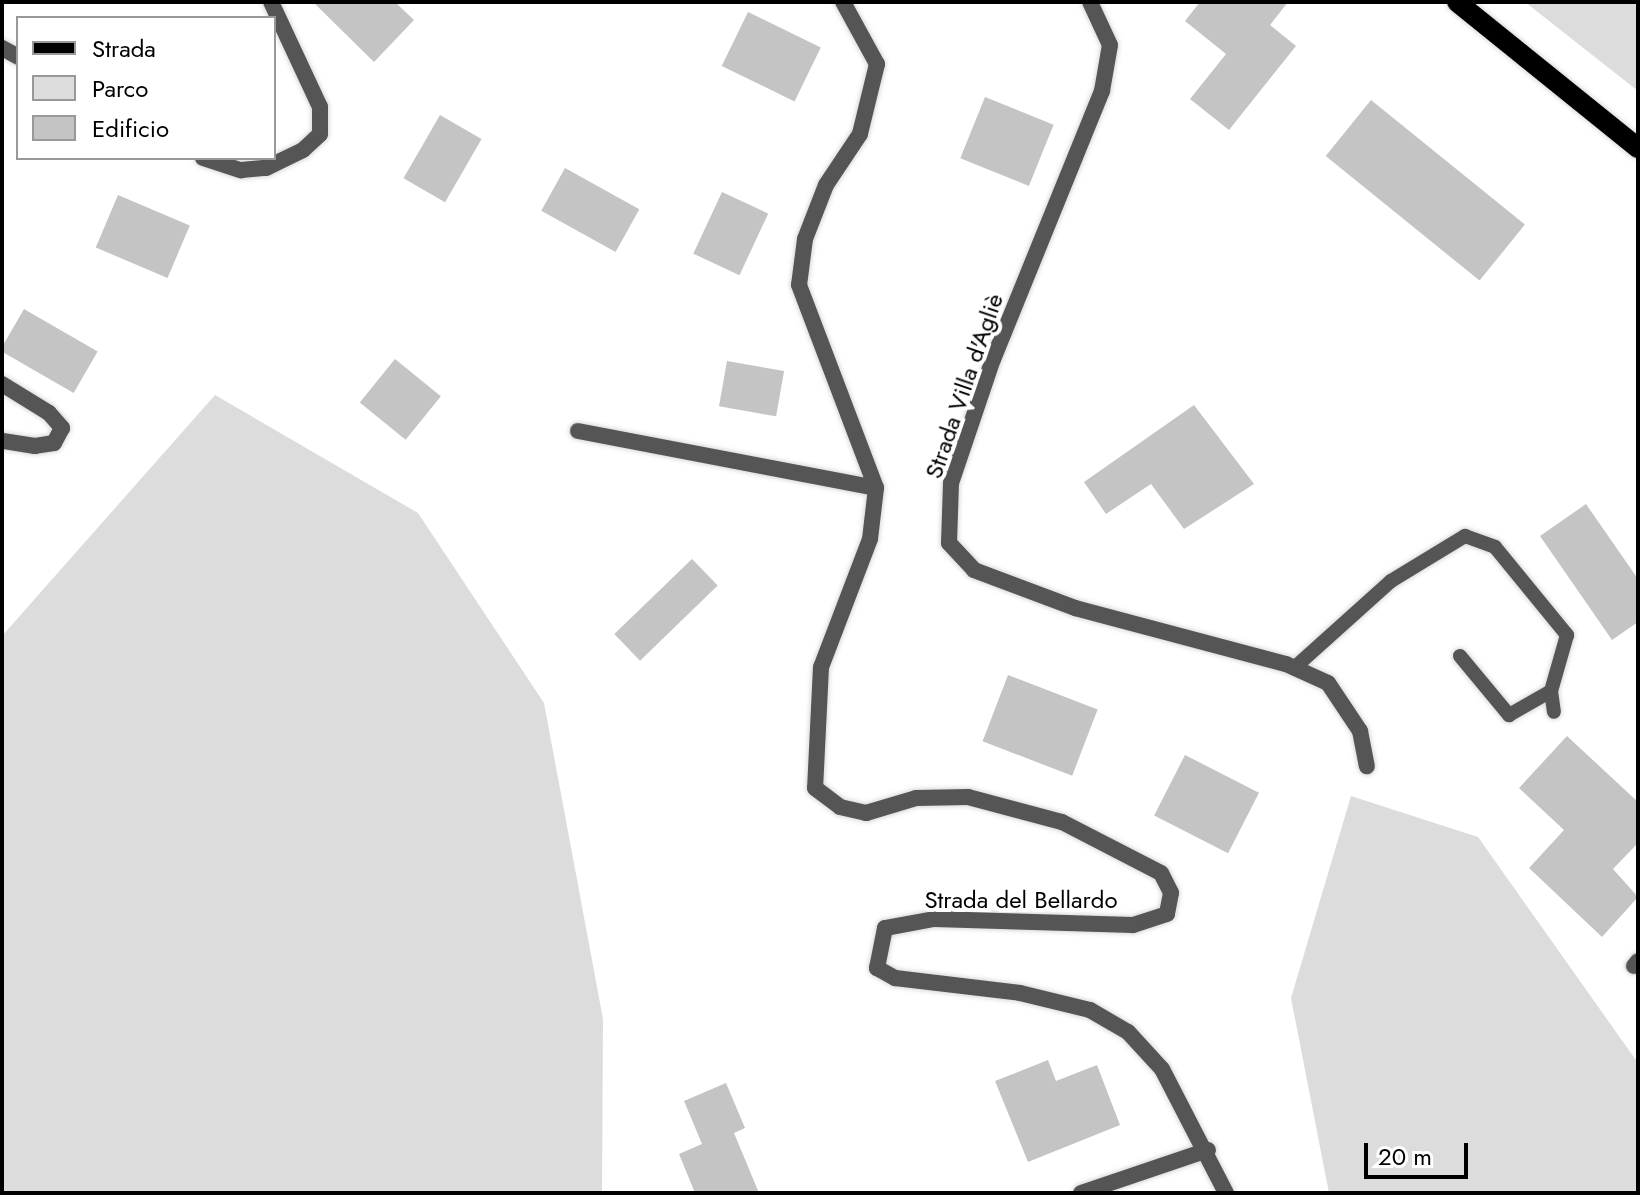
<!DOCTYPE html>
<html>
<head>
<meta charset="utf-8">
<style>
	body { margin:0 }
	#map { position:relative; width:1640px; height:1195px; overflow:hidden; background:#fff; font-family:Jost,sans-serif }
	div>[style] { position:absolute }
	.green>* { inset:0; background:#dcdcdc }
	.building>* { inset:0; background:#c4c4c4; transform-origin:0 0 }
	.roads { filter:drop-shadow(0 0 2px #dbdbdb) drop-shadow(0 0 2px #dbdbdb) }
	.service>* { height:14px; margin:-7px; padding:0 7px; transform-origin:7px; border-radius:7px; background:#555 }
	.minor>* { height:16px; margin:-8px; padding:0 8px; transform-origin:8px; border-radius:8px; background:#555 }
	.primary>* { height:20px; margin:-10px; padding:0 10px; transform-origin:10px; border-radius:10px; background:#000 }
	span { translate:-50% -50%; white-space:nowrap; text-align:center; line-height:1.15; -webkit-text-stroke:8px #fff; paint-order:stroke }
	.street-label { font-size:24px; color:#000 }
	.frame { position:absolute; inset:0; border:4px solid #000; pointer-events:none }
	.legend { position:absolute; left:16px; top:16px; width:260px; height:144px; box-sizing:border-box; background:#fff; border:2px solid #999; margin:0; padding:10px 14px; list-style:none; font-size:24px; color:#000 }
	.legend li { display:flex; align-items:center; gap:16px; height:40px }
	.legend b { width:40px; border:2px solid #999 }
	.scale { position:absolute; left:1364px; top:1143px; width:104px; height:36px; box-sizing:border-box; border:4px solid #000; border-top:0; padding-left:10px; font-size:24px; line-height:28px; white-space:nowrap; color:#000; -webkit-text-stroke:6px #fff; paint-order:stroke }
</style>
</head>
<body>
<div id="map">
	<div class="green">
		<i style="clip-path:polygon(1525px 2px,1638px 2px,1638px 91px)"></i>
		<i style="clip-path:polygon(215px 395px,418px 513px,544px 703px,603px 1019px,602px 1193px,2px 1193px,2px 636px)"></i>
		<i style="clip-path:polygon(1351px 796px,1478px 837px,1638px 1063px,1638px 1193px,1329px 1193px,1291px 998px)"></i>
	</div>
	<div class="building">
		<i style="clip-path:polygon(313px 2px,395px 2px,414px 20px,374px 62px)"></i>
		<i style="clip-path:polygon(1200px 2px,1288px 2px,1270px 25px,1296px 46px,1229px 130px,1190px 99px,1226px 54px,1185px 21px)"></i>
		<i style="left:748px;top:12px;width:81px;height:60px;rotate:26deg"></i>
		<i style="left:985px;top:97px;width:74px;height:66px;rotate:22deg"></i>
		<i style="left:1371px;top:100px;width:198px;height:72px;rotate:39deg"></i>
		<i style="left:440px;top:115px;width:48px;height:73px;rotate:30deg"></i>
		<i style="left:565px;top:168px;width:85px;height:49px;rotate:29deg"></i>
		<i style="left:722px;top:192px;width:51px;height:68px;rotate:25deg"></i>
		<i style="left:118px;top:195px;width:78px;height:57px;rotate:23deg"></i>
		<i style="left:24px;top:309px;width:85px;height:48px;rotate:30deg"></i>
		<i style="left:395px;top:359px;width:59px;height:56px;rotate:39deg"></i>
		<i style="left:727px;top:361px;width:58px;height:46px;rotate:10deg"></i>
		<i style="clip-path:polygon(1194px 405px,1254px 484px,1184px 529px,1151px 484px,1106px 514px,1084px 482px)"></i>
		<i style="clip-path:polygon(1586px 504px,1638px 579px,1638px 622px,1612px 640px,1540px 536px)"></i>
		<i style="left:692px;top:559px;width:37px;height:108px;rotate:46deg"></i>
		<i style="left:1008px;top:675px;width:96px;height:71px;rotate:21deg"></i>
		<i style="clip-path:polygon(1567px 736px,1638px 802px,1638px 843px,1613px 869px,1638px 897px,1602px 937px,1529px 868px,1564px 830px,1519px 788px)"></i>
		<i style="left:1185px;top:755px;width:83px;height:68px;rotate:27deg"></i>
		<i style="clip-path:polygon(1048px 1060px,1056px 1081px,1097px 1065px,1120px 1125px,1028px 1162px,995px 1081px)"></i>
		<i style="clip-path:polygon(726px 1083px,745px 1128px,734px 1133px,759px 1193px,695px 1193px,679px 1154px,702px 1144px,684px 1101px)"></i>
	</div>
	<div class="roads">
		<div class="service">
			<i style="left:1460px;top:656px;width:77px;rotate:50.3deg"></i>
			<i style="left:1509px;top:715px;width:48px;rotate:-29.7deg"></i>
			<i style="left:1294px;top:668px;width:130px;rotate:-41.9deg"></i>
			<i style="left:1391px;top:581px;width:87px;rotate:-31.3deg"></i>
			<i style="left:1465px;top:536px;width:32px;rotate:20deg"></i>
			<i style="left:1495px;top:547px;width:114px;rotate:50.7deg"></i>
			<i style="left:1567px;top:635px;width:58px;rotate:105.9deg"></i>
			<i style="left:1551px;top:691px;width:21px;rotate:82deg"></i>
		</div>
		<div class="minor">
			<i style="left:843px;top:2px;width:71px;rotate:61.3deg"></i>
			<i style="left:877px;top:64px;width:72px;rotate:103.7deg"></i>
			<i style="left:860px;top:134px;width:61px;rotate:123.7deg"></i>
			<i style="left:826px;top:185px;width:58px;rotate:111.3deg"></i>
			<i style="left:805px;top:239px;width:46px;rotate:97.4deg"></i>
			<i style="left:799px;top:285px;width:217px;rotate:69.2deg"></i>
			<i style="left:876px;top:488px;width:51px;rotate:96.7deg"></i>
			<i style="left:870px;top:539px;width:137px;rotate:110.9deg"></i>
			<i style="left:821px;top:667px;width:121px;rotate:92.8deg"></i>
			<i style="left:815px;top:788px;width:31px;rotate:37deg"></i>
			<i style="left:840px;top:807px;width:27px;rotate:13deg"></i>
			<i style="left:866px;top:813px;width:52px;rotate:-16.7deg"></i>
			<i style="left:916px;top:798px;width:52px;rotate:-1.1deg"></i>
			<i style="left:968px;top:797px;width:97px;rotate:14.9deg"></i>
			<i style="left:1062px;top:822px;width:111px;rotate:27.3deg"></i>
			<i style="left:1161px;top:873px;width:22px;rotate:63deg"></i>
			<i style="left:1171px;top:893px;width:21px;rotate:101deg"></i>
			<i style="left:1167px;top:914px;width:36px;rotate:162deg"></i>
			<i style="left:1133px;top:925px;width:199px;rotate:-178.3deg"></i>
			<i style="left:934px;top:919px;width:50px;rotate:169.6deg"></i>
			<i style="left:885px;top:928px;width:41px;rotate:101.3deg"></i>
			<i style="left:877px;top:968px;width:21px;rotate:29deg"></i>
			<i style="left:895px;top:978px;width:126px;rotate:6.8deg"></i>
			<i style="left:1020px;top:993px;width:72px;rotate:13.7deg"></i>
			<i style="left:1090px;top:1010px;width:44px;rotate:30.1deg"></i>
			<i style="left:1128px;top:1032px;width:50px;rotate:47.4deg"></i>
			<i style="left:1162px;top:1069px;width:140px;rotate:62.7deg"></i>
			<i style="left:1090px;top:2px;width:47px;rotate:65.1deg"></i>
			<i style="left:1110px;top:45px;width:47px;rotate:99.9deg"></i>
			<i style="left:1102px;top:91px;width:289px;rotate:112.1deg"></i>
			<i style="left:993px;top:359px;width:131px;rotate:108.7deg"></i>
			<i style="left:951px;top:483px;width:60px;rotate:91.9deg"></i>
			<i style="left:949px;top:543px;width:37px;rotate:47deg"></i>
			<i style="left:974px;top:570px;width:108px;rotate:20.6deg"></i>
			<i style="left:1075px;top:608px;width:218px;rotate:14.9deg"></i>
			<i style="left:1286px;top:664px;width:46px;rotate:24.3deg"></i>
			<i style="left:1328px;top:683px;width:58px;rotate:56.3deg"></i>
			<i style="left:1360px;top:731px;width:36px;rotate:79deg"></i>
			<i style="left:2px;top:48px;width:18px;rotate:29deg"></i>
			<i style="left:203px;top:158px;width:40px;rotate:18deg"></i>
			<i style="left:241px;top:170px;width:25px;rotate:-5deg"></i>
			<i style="left:266px;top:168px;width:41px;rotate:-25.9deg"></i>
			<i style="left:303px;top:150px;width:23px;rotate:-43deg"></i>
			<i style="left:320px;top:134px;width:27px;rotate:-90deg"></i>
			<i style="left:320px;top:107px;width:116px;rotate:-115deg"></i>
			<i style="left:2px;top:384px;width:55px;rotate:31.7deg"></i>
			<i style="left:49px;top:413px;width:20px;rotate:49deg"></i>
			<i style="left:62px;top:428px;width:17px;rotate:118deg"></i>
			<i style="left:54px;top:443px;width:19px;rotate:171deg"></i>
			<i style="left:35px;top:446px;width:33px;rotate:-171deg"></i>
			<i style="left:578px;top:431px;width:303px;rotate:10.8deg"></i>
			<i style="left:1634px;top:966px;width:6px;rotate:-51deg"></i>
			<i style="left:1081px;top:1193px;width:134px;rotate:-18.7deg"></i>
		</div>
		<div class="primary">
			<i style="left:1457px;top:2px;width:233px;rotate:38.9deg"></i>
		</div>
	</div>
	<div class="street-label">
		<span style="left:964px;top:386px;rotate:-71deg">Strada Villa d'Agliè</span>
		<span style="left:1021px;top:900px">Strada del Bellardo</span>
	</div>
	<div class="frame"></div>
	<ul class="legend">
	<li><b style="height:10px;background:#000"></b>Strada</li>
	<li><b style="height:22px;background:#dcdcdc"></b>Parco</li>
	<li><b style="height:22px;background:#c4c4c4"></b>Edificio</li>
	</ul>
	<div class="scale">20 m</div>
</div>
</body>
</html>
